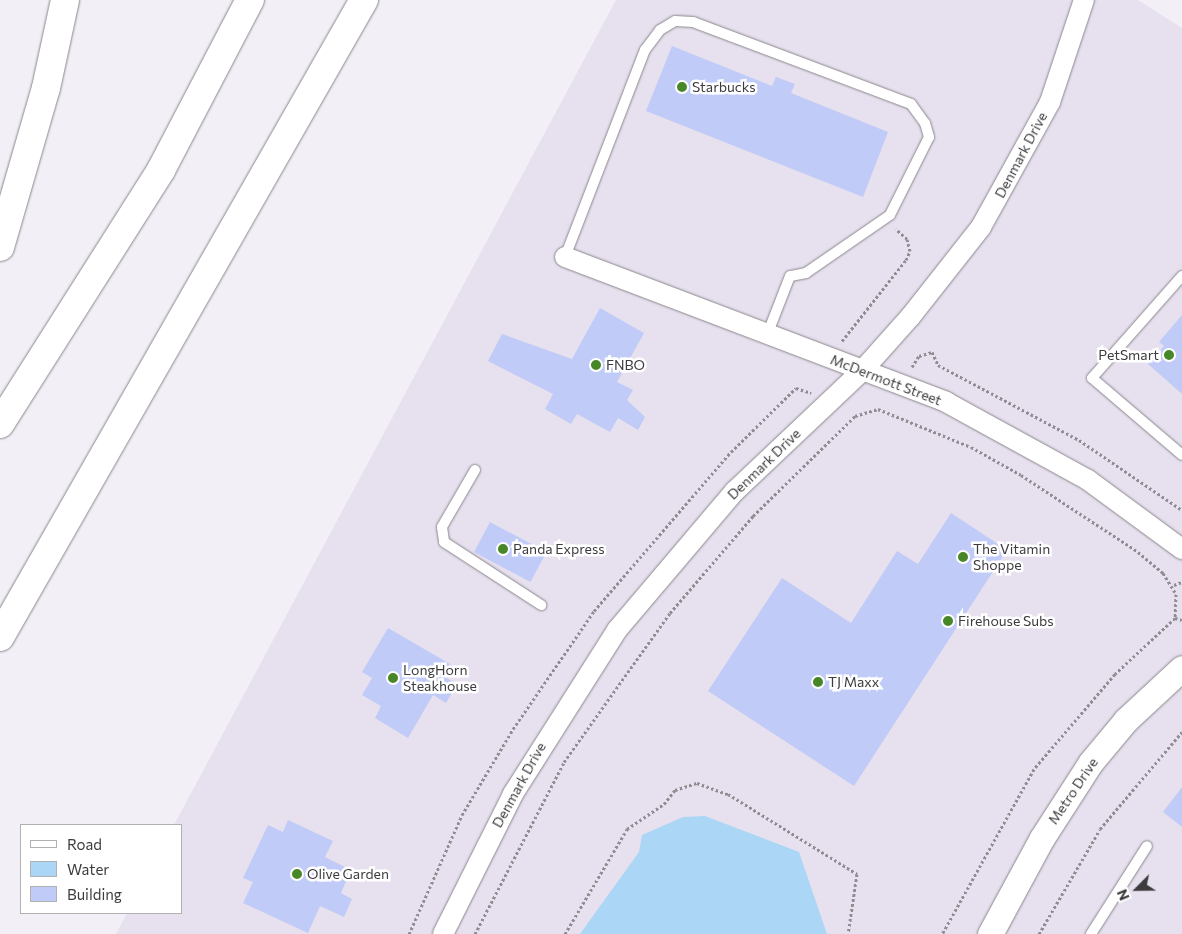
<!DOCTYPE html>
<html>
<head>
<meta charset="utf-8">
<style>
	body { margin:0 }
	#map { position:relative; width:1182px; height:934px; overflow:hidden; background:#f2eff6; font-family:Commissioner,sans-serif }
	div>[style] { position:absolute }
	.built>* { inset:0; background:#e7e0ee }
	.water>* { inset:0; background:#abd6f5 }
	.building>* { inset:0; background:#c0cbf7; transform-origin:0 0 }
	.path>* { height:3px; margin-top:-1.5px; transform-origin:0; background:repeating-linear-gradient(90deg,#908d92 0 2.5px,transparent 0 5px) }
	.roads { filter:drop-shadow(0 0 1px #8a878d) drop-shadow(0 0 1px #8a878d) }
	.service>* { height:10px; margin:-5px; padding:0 5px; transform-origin:5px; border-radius:5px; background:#fff }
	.minor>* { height:20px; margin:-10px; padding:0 10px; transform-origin:10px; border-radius:10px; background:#fff }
	.tertiary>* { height:25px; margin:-12.5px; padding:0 12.5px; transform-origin:12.5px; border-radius:12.5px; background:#fff }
	.motorway>* { height:28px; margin:-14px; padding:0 14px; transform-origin:14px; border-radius:14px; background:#fff }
	.dots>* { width:14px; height:14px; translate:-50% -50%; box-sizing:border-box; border:2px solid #fff; border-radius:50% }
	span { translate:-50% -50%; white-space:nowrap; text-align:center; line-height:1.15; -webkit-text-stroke:5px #fff; paint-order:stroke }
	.poi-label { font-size:14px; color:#3d3b3e }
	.left { translate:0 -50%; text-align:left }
	.right { translate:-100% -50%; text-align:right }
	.street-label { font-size:14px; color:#3d3b3e }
	.legend { position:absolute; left:20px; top:824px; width:162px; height:90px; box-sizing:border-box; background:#fff; border:1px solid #b1b1b2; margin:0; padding:6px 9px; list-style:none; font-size:15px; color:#3d3b3e }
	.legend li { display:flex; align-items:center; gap:10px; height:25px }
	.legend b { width:25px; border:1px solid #b1b1b2 }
	.north { position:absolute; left:1112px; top:864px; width:50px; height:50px; -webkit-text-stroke:4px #fff; paint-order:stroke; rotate:247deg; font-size:14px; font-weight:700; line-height:20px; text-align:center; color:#3d3b3e }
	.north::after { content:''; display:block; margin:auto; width:18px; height:22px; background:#3d3b3e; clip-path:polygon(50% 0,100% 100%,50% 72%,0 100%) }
</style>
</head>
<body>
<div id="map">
	<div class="built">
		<i style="clip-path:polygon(616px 0,1138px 0,1182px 28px,1182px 934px,116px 934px,127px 913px,181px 913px,181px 825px,174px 825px)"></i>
	</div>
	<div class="water">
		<i style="clip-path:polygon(705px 816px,799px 852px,827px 934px,580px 934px,639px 852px,642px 835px,683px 817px)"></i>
	</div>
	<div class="building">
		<i style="clip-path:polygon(672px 46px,772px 86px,776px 77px,795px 84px,791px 93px,888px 132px,863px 197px,646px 111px)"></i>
		<i style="clip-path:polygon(600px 308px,644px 333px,617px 382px,633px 390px,627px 400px,645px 417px,638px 430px,618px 418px,610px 432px,577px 414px,571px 424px,545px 409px,553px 394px,488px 361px,502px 334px,572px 359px)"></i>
		<i style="clip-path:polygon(1182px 315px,1182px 394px,1148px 364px,1164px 346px,1159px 342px)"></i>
		<i style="clip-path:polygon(951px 513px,1007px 550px,854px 786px,708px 691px,782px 578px,851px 623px,897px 551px,918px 564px)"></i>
		<i style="left:490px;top:522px;width:64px;height:34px;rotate:28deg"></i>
		<i style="clip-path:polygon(388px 628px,450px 664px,443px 676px,457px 684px,446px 703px,433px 695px,408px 738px,375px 718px,381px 706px,362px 695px,372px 678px,362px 672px)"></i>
		<i style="clip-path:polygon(1182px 787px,1182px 827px,1163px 812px)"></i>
		<i style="clip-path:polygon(288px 820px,333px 841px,325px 857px,351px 870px,341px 893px,352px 899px,344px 917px,320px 906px,308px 933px,243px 903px,253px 882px,243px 878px,268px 825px,283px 832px)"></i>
	</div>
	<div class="path">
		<i style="left:842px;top:341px;width:103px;rotate:-51.7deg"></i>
		<i style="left:906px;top:260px;width:10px;rotate:-66deg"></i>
		<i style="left:910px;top:251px;width:12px;rotate:-104deg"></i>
		<i style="left:907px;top:239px;width:15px;rotate:-138deg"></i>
		<i style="left:912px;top:367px;width:13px;rotate:-58deg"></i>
		<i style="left:919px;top:356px;width:14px;rotate:-17deg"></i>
		<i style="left:932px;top:352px;width:14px;rotate:65deg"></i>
		<i style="left:938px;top:365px;width:160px;rotate:28deg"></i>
		<i style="left:1079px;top:440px;width:125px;rotate:34.2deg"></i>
		<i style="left:1174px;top:585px;width:9px;rotate:-21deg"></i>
		<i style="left:1175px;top:618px;width:7px;rotate:16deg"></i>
		<i style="left:409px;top:934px;width:130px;rotate:-66deg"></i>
		<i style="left:462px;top:815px;width:100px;rotate:-59.3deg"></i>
		<i style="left:513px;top:729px;width:143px;rotate:-55.5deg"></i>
		<i style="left:594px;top:611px;width:210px;rotate:-49.3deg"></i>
		<i style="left:731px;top:452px;width:91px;rotate:-44.6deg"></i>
		<i style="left:796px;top:388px;width:16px;rotate:18deg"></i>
		<i style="left:475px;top:934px;width:194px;rotate:-62.6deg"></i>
		<i style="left:564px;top:762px;width:183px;rotate:-54.6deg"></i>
		<i style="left:670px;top:613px;width:128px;rotate:-49.4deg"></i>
		<i style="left:753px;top:516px;width:143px;rotate:-44.4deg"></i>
		<i style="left:855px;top:416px;width:24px;rotate:-17deg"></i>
		<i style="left:878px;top:409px;width:100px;rotate:22.2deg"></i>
		<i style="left:971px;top:447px;width:57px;rotate:29.2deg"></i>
		<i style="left:1021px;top:475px;width:140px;rotate:33.3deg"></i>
		<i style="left:1138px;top:552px;width:33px;rotate:40deg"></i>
		<i style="left:1163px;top:573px;width:25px;rotate:58deg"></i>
		<i style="left:1176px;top:594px;width:24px;rotate:92deg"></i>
		<i style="left:1175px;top:618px;width:82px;rotate:137deg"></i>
		<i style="left:1115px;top:674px;width:125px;rotate:130.5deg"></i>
		<i style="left:1034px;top:769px;width:189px;rotate:119.1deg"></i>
		<i style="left:565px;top:934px;width:122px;rotate:-59.4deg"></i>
		<i style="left:627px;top:829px;width:45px;rotate:-34deg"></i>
		<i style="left:664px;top:804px;width:18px;rotate:-52deg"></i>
		<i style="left:675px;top:790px;width:23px;rotate:-18deg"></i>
		<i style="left:697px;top:783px;width:33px;rotate:20deg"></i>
		<i style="left:728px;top:794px;width:152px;rotate:31.8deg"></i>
		<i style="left:857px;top:874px;width:61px;rotate:98.5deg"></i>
		<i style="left:1039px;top:934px;width:121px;rotate:-59.8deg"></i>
		<i style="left:1100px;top:829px;width:127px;rotate:-49.8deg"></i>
	</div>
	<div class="roads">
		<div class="service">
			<i style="left:565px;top:257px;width:222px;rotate:-68.9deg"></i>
			<i style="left:645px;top:50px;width:25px;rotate:-53deg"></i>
			<i style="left:660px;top:30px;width:17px;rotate:-31deg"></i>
			<i style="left:675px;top:21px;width:18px;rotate:3deg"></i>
			<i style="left:693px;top:22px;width:233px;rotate:20.6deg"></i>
			<i style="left:911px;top:104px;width:24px;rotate:54deg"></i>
			<i style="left:925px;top:123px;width:15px;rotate:74deg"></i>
			<i style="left:929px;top:137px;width:87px;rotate:116.6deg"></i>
			<i style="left:890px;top:215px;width:102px;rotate:145.4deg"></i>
			<i style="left:806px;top:273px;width:16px;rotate:169deg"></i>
			<i style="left:790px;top:276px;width:63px;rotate:111.3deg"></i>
			<i style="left:1182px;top:276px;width:136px;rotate:131.4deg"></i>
			<i style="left:1092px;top:378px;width:118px;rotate:40.5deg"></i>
			<i style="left:475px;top:470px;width:66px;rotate:120.1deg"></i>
			<i style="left:442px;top:527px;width:15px;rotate:82deg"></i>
			<i style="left:444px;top:542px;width:116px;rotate:33deg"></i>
			<i style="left:1091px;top:934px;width:104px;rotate:-57.5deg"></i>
		</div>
		<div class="minor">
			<i style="left:565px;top:257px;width:408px;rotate:20.8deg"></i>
			<i style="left:946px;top:402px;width:162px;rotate:28.8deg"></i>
			<i style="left:1088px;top:480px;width:117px;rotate:36.3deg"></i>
			<i style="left:443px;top:934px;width:157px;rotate:-63.4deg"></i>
			<i style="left:513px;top:794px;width:194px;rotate:-57.6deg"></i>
			<i style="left:617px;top:630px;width:182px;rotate:-49.7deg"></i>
			<i style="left:735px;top:491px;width:175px;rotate:-43.4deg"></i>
			<i style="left:862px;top:371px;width:74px;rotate:-48.3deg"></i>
			<i style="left:911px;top:316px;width:113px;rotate:-51.8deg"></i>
			<i style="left:981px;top:227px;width:143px;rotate:-61.1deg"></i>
			<i style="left:1050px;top:102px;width:108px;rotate:-71.6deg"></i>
		</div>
		<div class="tertiary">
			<i style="left:990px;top:934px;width:109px;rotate:-61.6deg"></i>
			<i style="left:1042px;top:838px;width:90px;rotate:-57.2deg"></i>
			<i style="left:1091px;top:762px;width:55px;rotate:-50.2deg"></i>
			<i style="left:1126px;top:720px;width:76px;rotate:-42.9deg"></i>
		</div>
		<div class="motorway">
			<i style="left:0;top:247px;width:166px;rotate:-73.9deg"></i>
			<i style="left:46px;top:88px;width:90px;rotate:-77.8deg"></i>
			<i style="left:0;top:424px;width:301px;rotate:-57.6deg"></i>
			<i style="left:161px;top:170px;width:192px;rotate:-62.4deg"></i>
			<i style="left:0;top:637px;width:734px;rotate:-60.26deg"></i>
		</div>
	</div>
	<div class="dots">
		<i style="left:682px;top:87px;background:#488728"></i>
		<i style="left:1169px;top:355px;background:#488728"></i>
		<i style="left:596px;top:365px;background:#488728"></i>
		<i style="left:503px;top:549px;background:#488728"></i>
		<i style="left:963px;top:557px;background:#488728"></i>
		<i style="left:948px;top:621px;background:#488728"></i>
		<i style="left:393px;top:678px;background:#488728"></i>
		<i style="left:818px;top:682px;background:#488728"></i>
		<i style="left:297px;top:874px;background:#488728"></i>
	</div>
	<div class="poi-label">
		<span class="left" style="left:692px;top:87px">Starbucks</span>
		<span class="right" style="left:1159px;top:355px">PetSmart</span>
		<span class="left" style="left:606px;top:365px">FNBO</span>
		<span class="left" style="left:513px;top:549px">Panda Express</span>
		<span class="left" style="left:973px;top:557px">The Vitamin<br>Shoppe</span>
		<span class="left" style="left:958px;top:621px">Firehouse Subs</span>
		<span class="left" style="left:403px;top:678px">LongHorn<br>Steakhouse</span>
		<span class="left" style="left:828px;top:682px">TJ Maxx</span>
		<span class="left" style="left:307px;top:874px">Olive Garden</span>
	</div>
	<div class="street-label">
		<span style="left:1021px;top:155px;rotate:-62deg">Denmark Drive</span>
		<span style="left:886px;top:380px;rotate:21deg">McDermott Street</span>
		<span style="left:764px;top:464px;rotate:-44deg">Denmark Drive</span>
		<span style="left:519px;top:785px;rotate:-61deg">Denmark Drive</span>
		<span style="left:1073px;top:791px;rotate:-56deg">Metro Drive</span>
	</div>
	<ul class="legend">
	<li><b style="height:6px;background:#fff"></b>Road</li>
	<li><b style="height:14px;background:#abd6f5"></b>Water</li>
	<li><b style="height:14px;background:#c0cbf7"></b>Building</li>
	</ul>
	<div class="north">N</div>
</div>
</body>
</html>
